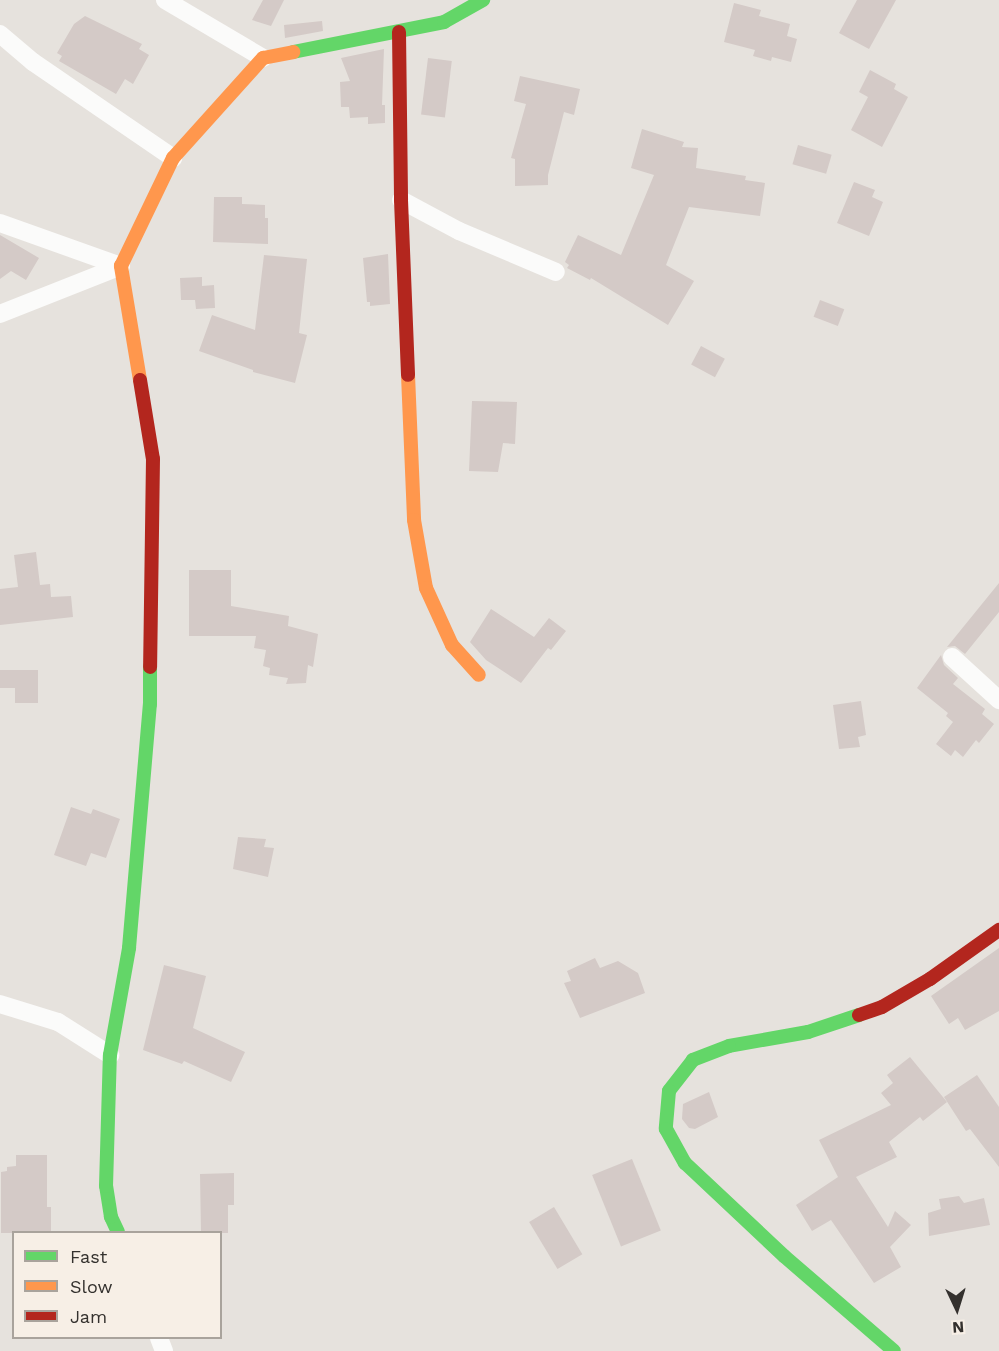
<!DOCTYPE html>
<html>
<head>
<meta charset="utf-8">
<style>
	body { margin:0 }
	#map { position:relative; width:999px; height:1351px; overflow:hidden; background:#e6e2dd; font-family:"Work Sans",sans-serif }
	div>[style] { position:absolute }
	.building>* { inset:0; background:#d4cac7; transform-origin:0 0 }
	.street>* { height:18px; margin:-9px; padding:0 9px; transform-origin:9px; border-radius:9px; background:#fbfbfa }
	.fast>* { height:14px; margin:-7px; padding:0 7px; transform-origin:7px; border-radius:7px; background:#63d668 }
	.slow>* { height:14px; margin:-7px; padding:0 7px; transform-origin:7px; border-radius:7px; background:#ff974d }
	.jam>* { height:14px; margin:-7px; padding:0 7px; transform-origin:7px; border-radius:7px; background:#b3261e }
	span { translate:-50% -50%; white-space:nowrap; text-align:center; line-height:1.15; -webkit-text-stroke:4.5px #f7efe6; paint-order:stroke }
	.legend { position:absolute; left:12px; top:1231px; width:210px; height:108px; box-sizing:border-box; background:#f7efe6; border:2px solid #a9a39c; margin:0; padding:8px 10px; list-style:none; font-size:18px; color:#34312e }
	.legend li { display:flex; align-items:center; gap:12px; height:30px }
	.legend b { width:30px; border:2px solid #a9a39c }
	.north { position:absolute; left:927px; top:1279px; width:60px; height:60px; -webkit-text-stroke:4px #f7efe6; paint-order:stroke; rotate:176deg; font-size:16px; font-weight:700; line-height:24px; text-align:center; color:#34312e }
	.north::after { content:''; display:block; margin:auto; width:21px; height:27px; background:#34312e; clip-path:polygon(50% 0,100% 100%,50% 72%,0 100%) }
</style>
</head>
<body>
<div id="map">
	<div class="building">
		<i style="clip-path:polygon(263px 0,284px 0,271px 26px,252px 20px)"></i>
		<i style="clip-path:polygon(857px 0,896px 0,869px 49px,839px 33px)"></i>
		<i style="clip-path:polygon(734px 3px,761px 10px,759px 16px,790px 24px,787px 36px,797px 39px,791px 62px,772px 57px,771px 61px,753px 56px,755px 50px,724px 42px)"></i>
		<i style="clip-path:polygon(85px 16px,142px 44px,139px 49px,149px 55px,133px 84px,125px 79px,116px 94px,59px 61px,62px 56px,57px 53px,74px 24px)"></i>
		<i style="clip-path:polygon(322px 21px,323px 31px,285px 38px,284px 25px)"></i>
		<i style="clip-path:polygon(384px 49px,382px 105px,385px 105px,385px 123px,368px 124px,368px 117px,350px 118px,349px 107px,341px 107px,340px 82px,350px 81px,341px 58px)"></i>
		<i style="left:428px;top:58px;width:24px;height:57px;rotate:7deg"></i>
		<i style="clip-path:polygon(870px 70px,896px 84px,894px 89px,908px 97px,882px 147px,851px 130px,868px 97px,859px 92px)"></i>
		<i style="clip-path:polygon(520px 76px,580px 89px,574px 115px,564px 112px,548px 175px,548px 185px,515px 186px,515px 159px,511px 158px,526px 104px,514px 101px)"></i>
		<i style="clip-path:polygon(642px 129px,684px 142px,682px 147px,698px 148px,696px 168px,746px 176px,745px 180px,765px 183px,760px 216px,689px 207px,666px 265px,694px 281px,668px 325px,591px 278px,590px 280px,567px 268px,569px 265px,565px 262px,578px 235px,621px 255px,654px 175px,631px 168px)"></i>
		<i style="left:798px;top:145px;width:35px;height:20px;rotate:16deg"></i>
		<i style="clip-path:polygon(854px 182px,875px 190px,872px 197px,883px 202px,869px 236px,837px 223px)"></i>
		<i style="clip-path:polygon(214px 197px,242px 197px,242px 204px,265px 205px,265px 218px,268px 218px,268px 244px,213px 242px)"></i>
		<i style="clip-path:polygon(0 235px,39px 258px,26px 280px,11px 271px,0 279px)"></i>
		<i style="clip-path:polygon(388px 254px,390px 304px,370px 306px,370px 302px,367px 302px,363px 258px)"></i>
		<i style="clip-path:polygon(264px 255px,307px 259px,299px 333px,307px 335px,295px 383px,253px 372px,253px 370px,199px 351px,212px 315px,255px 330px)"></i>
		<i style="clip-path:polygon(202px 277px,202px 286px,214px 285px,215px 308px,196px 309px,195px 300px,181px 300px,180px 278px)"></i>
		<i style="left:820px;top:300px;width:26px;height:18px;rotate:21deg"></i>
		<i style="left:701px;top:346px;width:27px;height:21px;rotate:28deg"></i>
		<i style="clip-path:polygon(472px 401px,517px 402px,515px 444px,503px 443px,498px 472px,469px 471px)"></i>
		<i style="clip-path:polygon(36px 552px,40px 585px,50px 584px,51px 597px,71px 596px,73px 617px,0 625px,0 589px,18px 587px,14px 555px)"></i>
		<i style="clip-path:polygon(189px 570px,231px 570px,231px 606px,289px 616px,288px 626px,318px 634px,313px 667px,308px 665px,306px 683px,286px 684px,288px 678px,269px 675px,270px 668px,263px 666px,266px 650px,254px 648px,256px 636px,189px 636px)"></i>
		<i style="clip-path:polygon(999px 583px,999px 612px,965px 654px,955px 646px,947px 647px)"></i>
		<i style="clip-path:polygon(491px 609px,534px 637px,549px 618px,566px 631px,551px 650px,548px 648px,521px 683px,486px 660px,470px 642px)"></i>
		<i style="clip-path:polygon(941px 655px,944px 665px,958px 678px,953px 684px,985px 709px,982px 714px,994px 724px,979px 743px,976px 740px,963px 757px,955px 750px,951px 756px,936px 744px,953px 722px,946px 716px,948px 713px,917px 688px)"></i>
		<i style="clip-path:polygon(0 670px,38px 670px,38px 703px,15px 703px,15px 688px,0 688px)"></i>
		<i style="clip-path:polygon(861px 701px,866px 735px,858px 737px,860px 747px,839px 749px,833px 705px)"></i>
		<i style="clip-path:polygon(71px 807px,91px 814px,93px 809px,120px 819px,106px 858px,91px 853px,86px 866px,54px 855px)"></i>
		<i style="clip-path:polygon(238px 837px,266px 839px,264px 847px,274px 848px,268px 877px,233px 869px)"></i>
		<i style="clip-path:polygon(999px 948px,999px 1011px,965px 1030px,958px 1018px,949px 1024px,931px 996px)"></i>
		<i style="clip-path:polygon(595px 958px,600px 968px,618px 961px,638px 973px,645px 993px,580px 1018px,564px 983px,571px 981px,567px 971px)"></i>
		<i style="clip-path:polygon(164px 965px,206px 976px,193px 1028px,245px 1052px,231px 1082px,184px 1061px,182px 1064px,143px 1050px)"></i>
		<i style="clip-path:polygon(910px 1057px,947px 1102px,923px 1121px,920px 1117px,889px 1142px,897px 1157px,856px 1177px,888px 1227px,895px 1211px,911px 1225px,890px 1247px,901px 1267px,874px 1283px,831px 1220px,812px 1231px,796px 1205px,838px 1177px,819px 1140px,891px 1105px,881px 1093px,893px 1083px,887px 1075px)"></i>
		<i style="clip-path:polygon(977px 1075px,999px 1107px,999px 1167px,970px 1129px,966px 1131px,944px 1097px)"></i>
		<i style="clip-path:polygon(709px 1092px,718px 1117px,695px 1129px,689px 1128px,682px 1119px,683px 1104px)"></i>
		<i style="clip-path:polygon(16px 1155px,47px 1155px,47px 1207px,51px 1207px,51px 1233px,1px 1233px,1px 1172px,7px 1171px,7px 1167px,16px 1166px)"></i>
		<i style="left:632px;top:1159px;width:77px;height:43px;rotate:68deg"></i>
		<i style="clip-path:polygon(234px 1173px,234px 1205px,228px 1205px,228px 1233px,201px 1233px,200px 1174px)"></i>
		<i style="clip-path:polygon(959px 1196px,964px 1203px,984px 1198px,990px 1225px,929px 1236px,928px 1213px,941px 1209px,939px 1199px)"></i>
		<i style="left:554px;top:1207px;width:55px;height:29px;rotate:59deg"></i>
	</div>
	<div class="street">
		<i style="left:165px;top:0;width:114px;rotate:30.6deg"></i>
		<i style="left:0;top:34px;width:43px;rotate:40.3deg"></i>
		<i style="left:33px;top:62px;width:170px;rotate:34.4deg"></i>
		<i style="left:401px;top:200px;width:66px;rotate:28.1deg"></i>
		<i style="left:459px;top:231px;width:105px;rotate:22.9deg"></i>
		<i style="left:0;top:223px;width:128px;rotate:19.6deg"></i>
		<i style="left:0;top:314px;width:130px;rotate:-21.6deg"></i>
		<i style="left:952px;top:657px;width:64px;rotate:42.5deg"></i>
		<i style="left:0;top:1004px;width:61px;rotate:17.2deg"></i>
		<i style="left:58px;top:1022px;width:62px;rotate:32.4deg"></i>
		<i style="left:159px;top:1338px;width:14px;rotate:69deg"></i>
	</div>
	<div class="fast">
		<i style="left:293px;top:52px;width:154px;rotate:-11.2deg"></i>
		<i style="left:444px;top:22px;width:45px;rotate:-29.4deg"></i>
		<i style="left:859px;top:1015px;width:54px;rotate:161.6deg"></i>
		<i style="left:808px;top:1032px;width:80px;rotate:170deg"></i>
		<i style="left:729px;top:1046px;width:39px;rotate:159deg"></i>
		<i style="left:693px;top:1060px;width:39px;rotate:128deg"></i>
		<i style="left:669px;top:1091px;width:38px;rotate:95deg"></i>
		<i style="left:666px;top:1129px;width:39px;rotate:61deg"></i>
		<i style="left:685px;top:1163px;width:136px;rotate:43.2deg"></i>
		<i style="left:784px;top:1256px;width:145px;rotate:40.8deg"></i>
		<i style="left:118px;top:1232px;width:17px;rotate:-115deg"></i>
		<i style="left:111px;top:1217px;width:31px;rotate:-99deg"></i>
		<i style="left:106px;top:1186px;width:131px;rotate:-88.3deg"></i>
		<i style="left:110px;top:1055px;width:109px;rotate:-79.9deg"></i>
		<i style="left:129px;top:948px;width:245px;rotate:-85.1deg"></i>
		<i style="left:150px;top:704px;width:37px;rotate:-90deg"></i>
	</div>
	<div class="slow">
		<i style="left:408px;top:375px;width:145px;rotate:87.6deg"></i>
		<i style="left:414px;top:520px;width:69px;rotate:80deg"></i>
		<i style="left:426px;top:588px;width:63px;rotate:65.5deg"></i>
		<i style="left:452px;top:645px;width:40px;rotate:48deg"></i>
		<i style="left:140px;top:380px;width:116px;rotate:-99.5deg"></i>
		<i style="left:121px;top:266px;width:120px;rotate:-64.3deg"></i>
		<i style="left:173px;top:158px;width:135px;rotate:-48deg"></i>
		<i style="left:263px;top:58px;width:31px;rotate:-11deg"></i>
	</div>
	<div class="jam">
		<i style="left:399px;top:32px;width:168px;rotate:89.3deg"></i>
		<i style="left:401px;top:200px;width:175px;rotate:87.7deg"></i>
		<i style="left:140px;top:380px;width:80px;rotate:80.7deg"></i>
		<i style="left:153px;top:459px;width:208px;rotate:90.8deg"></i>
		<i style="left:859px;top:1015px;width:24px;rotate:-19deg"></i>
		<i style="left:882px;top:1007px;width:56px;rotate:-30.3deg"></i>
		<i style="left:930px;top:979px;width:85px;rotate:-35.4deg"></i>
	</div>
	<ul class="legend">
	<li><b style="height:8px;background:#63d668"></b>Fast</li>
	<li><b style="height:8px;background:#ff974d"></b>Slow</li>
	<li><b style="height:8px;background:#b3261e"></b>Jam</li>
	</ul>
	<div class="north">N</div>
</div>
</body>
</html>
